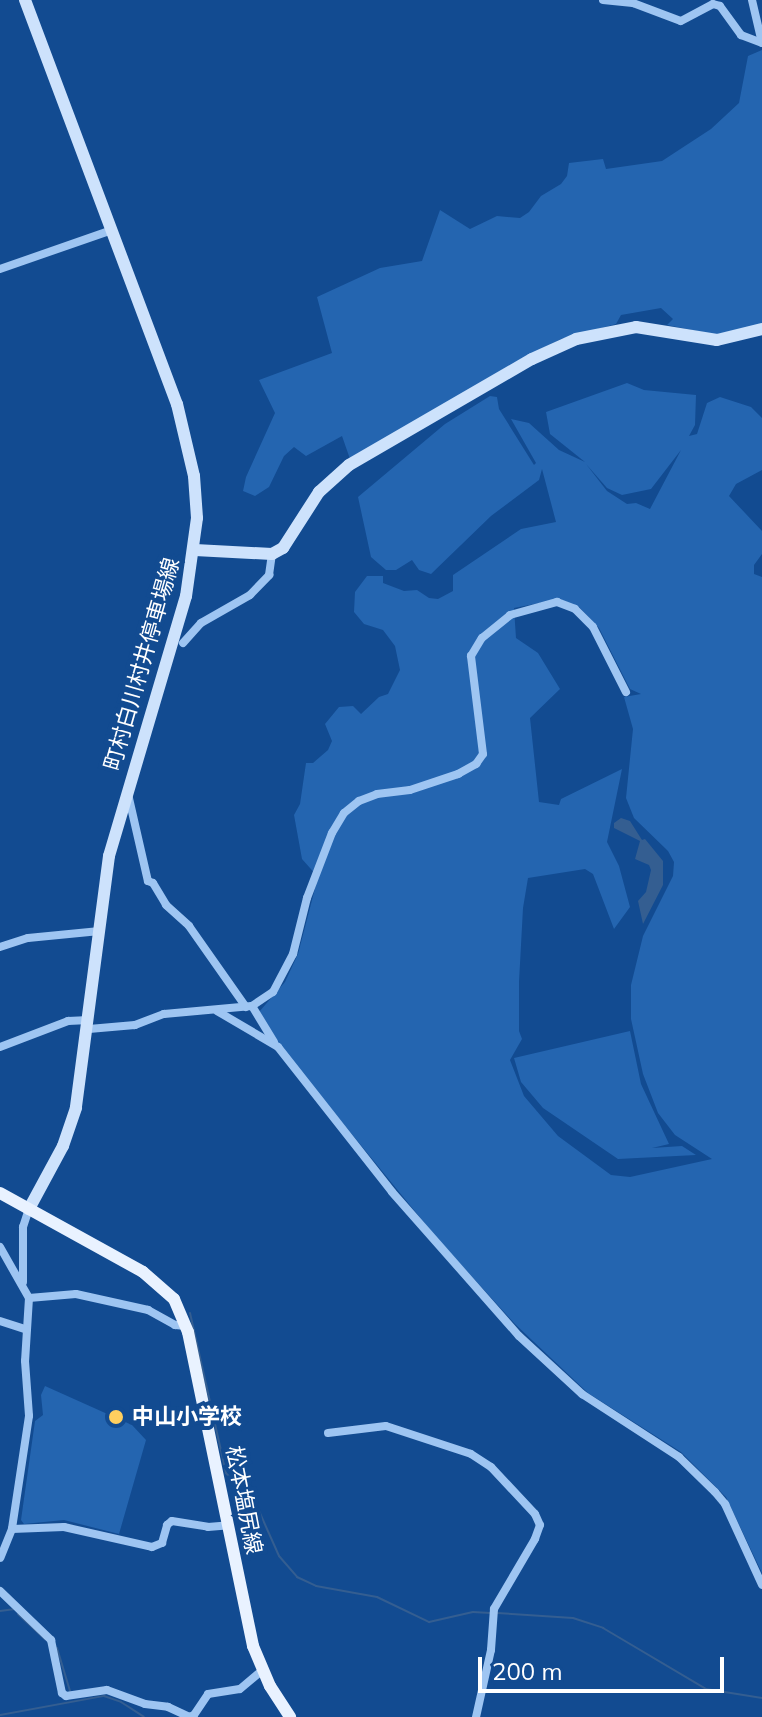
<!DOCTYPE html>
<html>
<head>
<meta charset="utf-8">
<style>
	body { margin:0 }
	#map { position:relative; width:762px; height:1717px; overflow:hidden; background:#124b91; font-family:Mulish,"Noto Sans JP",sans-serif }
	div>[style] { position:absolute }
	.green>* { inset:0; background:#2465b0 }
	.water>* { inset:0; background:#345e91 }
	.stream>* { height:2px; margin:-1px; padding:0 1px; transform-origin:1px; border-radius:1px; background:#345e91 }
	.street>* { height:8px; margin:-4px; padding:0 4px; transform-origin:4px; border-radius:4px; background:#9ec5f2 }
	.secondary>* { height:12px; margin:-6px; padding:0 6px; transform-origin:6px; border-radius:6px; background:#cde2fc }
	.primary>* { height:12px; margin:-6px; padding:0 6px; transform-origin:6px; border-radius:6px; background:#e9f2ff }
	.dots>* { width:22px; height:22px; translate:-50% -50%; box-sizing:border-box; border:4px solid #124b91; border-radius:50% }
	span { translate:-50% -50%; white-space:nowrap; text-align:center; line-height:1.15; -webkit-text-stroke:8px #124b91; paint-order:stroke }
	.street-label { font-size:22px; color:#fff }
	.poi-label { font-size:22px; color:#fff; font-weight:700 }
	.left { translate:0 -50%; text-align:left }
	.scale { position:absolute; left:478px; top:1657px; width:246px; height:36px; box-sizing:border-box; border:4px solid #fff; border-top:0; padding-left:10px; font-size:24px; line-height:28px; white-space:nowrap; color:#fff; -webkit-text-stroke:6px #124b91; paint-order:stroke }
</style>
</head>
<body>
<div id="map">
	<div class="green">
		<i style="clip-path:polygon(762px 50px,762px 325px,717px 335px,667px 325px,673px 319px,661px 308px,621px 315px,616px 324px,561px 339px,521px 359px,350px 459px,342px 436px,306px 456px,294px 447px,284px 456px,269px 487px,255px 496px,243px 491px,246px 477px,275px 413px,259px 380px,332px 353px,317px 297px,380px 268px,422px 261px,440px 210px,470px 229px,497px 216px,520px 218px,529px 212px,541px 196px,561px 184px,567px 176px,569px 163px,603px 159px,606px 169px,662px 161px,711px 129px,739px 103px,748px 56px)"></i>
		<i style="clip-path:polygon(evenodd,627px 383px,644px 390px,696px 395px,695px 425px,689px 436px,697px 434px,707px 403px,720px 397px,751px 407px,762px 418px,762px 470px,736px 484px,729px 496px,762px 531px,762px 554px,754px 565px,754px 574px,762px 577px,762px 1573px,726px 1497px,681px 1452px,588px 1393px,515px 1324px,436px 1237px,283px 1050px,259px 1012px,285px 982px,298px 954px,318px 877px,302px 859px,294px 815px,300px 804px,306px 763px,313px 763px,328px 750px,332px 741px,325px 724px,339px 707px,353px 706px,361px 714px,379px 697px,388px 694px,400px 670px,395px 646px,383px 630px,364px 624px,354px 612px,355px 592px,367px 576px,383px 576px,383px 583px,404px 591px,417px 590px,429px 598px,438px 599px,453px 591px,453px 575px,521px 529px,556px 522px,542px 469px,539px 480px,491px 516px,431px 574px,419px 570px,412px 560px,396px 570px,386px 570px,371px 557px,358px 497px,445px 424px,490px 396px,497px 397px,499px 409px,534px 465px,536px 463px,511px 419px,529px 423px,559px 450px,585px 462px,550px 434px,546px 412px,627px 383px,681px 450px,650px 509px,636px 503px,627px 504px,607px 491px,586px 464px,607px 488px,622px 495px,651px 489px,681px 450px,627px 383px,560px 599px,579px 607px,599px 628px,630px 689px,641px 694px,624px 697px,633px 729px,626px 798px,634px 818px,668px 851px,674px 862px,673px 876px,643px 936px,631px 985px,631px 1019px,643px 1074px,658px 1113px,675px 1135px,712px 1159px,630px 1177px,611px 1175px,558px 1136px,524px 1096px,510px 1060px,522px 1039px,519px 1031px,519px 982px,523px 908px,528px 878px,585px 869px,593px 874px,614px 929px,630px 907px,619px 866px,607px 842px,622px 769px,561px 799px,559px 805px,539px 802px,530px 718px,560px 689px,538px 653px,516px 638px,514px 608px,560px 599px)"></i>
		<i style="clip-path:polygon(630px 1031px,641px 1084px,669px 1144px,652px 1148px,682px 1146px,696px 1155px,618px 1159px,543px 1108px,521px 1082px,514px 1058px)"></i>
		<i style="clip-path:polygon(45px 1386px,132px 1425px,146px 1440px,119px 1534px,64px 1520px,24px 1524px,21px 1520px,35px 1421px,43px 1415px,41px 1395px)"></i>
	</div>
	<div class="water">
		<i style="clip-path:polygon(621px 818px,630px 821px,642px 840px,645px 839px,663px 861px,663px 885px,643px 924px,638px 901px,646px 892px,651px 870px,649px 865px,635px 859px,640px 841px,614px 828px,614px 823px)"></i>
	</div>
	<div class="stream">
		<i style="left:190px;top:1313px;width:164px;rotate:77.3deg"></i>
		<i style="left:226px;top:1473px;width:50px;rotate:49deg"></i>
		<i style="left:259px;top:1511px;width:49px;rotate:66deg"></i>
		<i style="left:279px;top:1556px;width:28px;rotate:49deg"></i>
		<i style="left:297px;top:1577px;width:21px;rotate:25deg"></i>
		<i style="left:316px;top:1586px;width:62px;rotate:10.2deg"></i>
		<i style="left:377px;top:1597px;width:58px;rotate:25.7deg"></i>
		<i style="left:429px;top:1622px;width:45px;rotate:-12.8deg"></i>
		<i style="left:473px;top:1612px;width:17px;rotate:3deg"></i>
		<i style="left:0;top:1611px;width:15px;rotate:-8deg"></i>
		<i style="left:497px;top:1613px;width:76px;rotate:3.8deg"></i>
		<i style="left:573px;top:1618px;width:32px;rotate:18deg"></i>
		<i style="left:603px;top:1628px;width:120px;rotate:30.6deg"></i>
		<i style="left:706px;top:1689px;width:57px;rotate:9.1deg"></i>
		<i style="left:18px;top:1614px;width:37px;rotate:43deg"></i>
		<i style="left:57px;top:1648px;width:45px;rotate:73.2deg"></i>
		<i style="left:0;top:1715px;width:106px;rotate:-10.4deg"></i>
		<i style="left:104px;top:1696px;width:18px;rotate:19deg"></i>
		<i style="left:121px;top:1702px;width:27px;rotate:33deg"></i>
	</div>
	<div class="street">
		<i style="left:603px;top:0;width:30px;rotate:6deg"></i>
		<i style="left:633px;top:3px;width:51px;rotate:20.6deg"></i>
		<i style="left:681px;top:21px;width:36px;rotate:-28deg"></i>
		<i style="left:713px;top:4px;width:7px;rotate:16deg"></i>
		<i style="left:720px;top:6px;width:36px;rotate:54deg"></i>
		<i style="left:741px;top:35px;width:22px;rotate:21deg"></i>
		<i style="left:752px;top:0;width:44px;rotate:76.9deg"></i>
		<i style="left:0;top:269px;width:119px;rotate:-19.2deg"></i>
		<i style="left:183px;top:643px;width:27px;rotate:-48deg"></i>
		<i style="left:201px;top:623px;width:56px;rotate:-29.7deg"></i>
		<i style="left:250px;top:595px;width:28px;rotate:-46deg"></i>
		<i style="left:269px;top:575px;width:21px;rotate:-82deg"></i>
		<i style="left:128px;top:794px;width:89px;rotate:77.1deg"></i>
		<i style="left:148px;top:881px;width:5px;rotate:22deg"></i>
		<i style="left:153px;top:883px;width:26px;rotate:59deg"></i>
		<i style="left:166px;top:905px;width:31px;rotate:42deg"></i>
		<i style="left:189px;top:926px;width:99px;rotate:54.9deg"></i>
		<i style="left:0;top:947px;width:29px;rotate:-18deg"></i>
		<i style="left:28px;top:938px;width:72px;rotate:-5.6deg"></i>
		<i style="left:252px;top:1006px;width:42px;rotate:58.6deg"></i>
		<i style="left:217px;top:1011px;width:71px;rotate:30.5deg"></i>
		<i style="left:278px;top:1047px;width:184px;rotate:51.8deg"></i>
		<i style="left:392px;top:1192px;width:192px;rotate:48.6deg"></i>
		<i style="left:519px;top:1336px;width:86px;rotate:42.6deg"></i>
		<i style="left:582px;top:1394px;width:116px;rotate:33deg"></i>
		<i style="left:679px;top:1457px;width:50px;rotate:44.2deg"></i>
		<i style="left:715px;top:1492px;width:16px;rotate:50deg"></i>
		<i style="left:725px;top:1504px;width:89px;rotate:65.4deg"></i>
		<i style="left:89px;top:1029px;width:46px;rotate:-5deg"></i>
		<i style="left:135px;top:1025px;width:31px;rotate:-21deg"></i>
		<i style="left:164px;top:1014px;width:88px;rotate:-5.2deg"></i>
		<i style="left:252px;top:1006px;width:25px;rotate:-34deg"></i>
		<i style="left:273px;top:992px;width:43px;rotate:-62.2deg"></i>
		<i style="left:293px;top:954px;width:58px;rotate:-76deg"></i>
		<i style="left:307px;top:898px;width:70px;rotate:-69deg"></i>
		<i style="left:332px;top:833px;width:23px;rotate:-59deg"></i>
		<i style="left:344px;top:813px;width:19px;rotate:-39deg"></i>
		<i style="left:359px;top:801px;width:19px;rotate:-21deg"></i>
		<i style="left:377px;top:794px;width:33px;rotate:-7deg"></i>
		<i style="left:410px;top:790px;width:51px;rotate:-18.4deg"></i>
		<i style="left:458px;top:774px;width:21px;rotate:-29deg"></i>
		<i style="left:476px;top:764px;width:12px;rotate:-55deg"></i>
		<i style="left:483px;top:754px;width:99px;rotate:-97deg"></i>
		<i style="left:471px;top:656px;width:21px;rotate:-59deg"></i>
		<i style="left:482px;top:638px;width:36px;rotate:-39deg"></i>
		<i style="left:510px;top:615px;width:49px;rotate:-15.5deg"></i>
		<i style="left:557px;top:602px;width:19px;rotate:21deg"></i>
		<i style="left:575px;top:609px;width:25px;rotate:45deg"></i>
		<i style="left:593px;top:627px;width:73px;rotate:63.1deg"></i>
		<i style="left:0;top:1047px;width:73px;rotate:-20.9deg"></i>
		<i style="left:68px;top:1021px;width:21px;rotate:-3deg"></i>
		<i style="left:0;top:1247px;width:59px;rotate:60.4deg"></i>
		<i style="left:29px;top:1298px;width:63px;rotate:93.6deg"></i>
		<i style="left:25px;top:1361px;width:55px;rotate:85.8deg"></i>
		<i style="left:29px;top:1416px;width:114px;rotate:98.6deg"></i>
		<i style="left:12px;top:1529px;width:31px;rotate:112deg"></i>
		<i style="left:23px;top:1282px;width:55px;rotate:-90deg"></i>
		<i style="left:23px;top:1227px;width:19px;rotate:-72deg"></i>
		<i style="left:29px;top:1298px;width:47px;rotate:-4.9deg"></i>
		<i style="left:76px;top:1294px;width:74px;rotate:12.5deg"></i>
		<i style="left:148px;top:1310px;width:31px;rotate:29deg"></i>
		<i style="left:175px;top:1325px;width:11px;rotate:5deg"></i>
		<i style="left:0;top:1321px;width:28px;rotate:18deg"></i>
		<i style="left:328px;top:1433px;width:58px;rotate:-6.9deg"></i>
		<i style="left:386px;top:1426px;width:89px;rotate:18.2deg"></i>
		<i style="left:471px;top:1454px;width:24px;rotate:33deg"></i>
		<i style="left:491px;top:1467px;width:64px;rotate:46.9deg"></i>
		<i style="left:535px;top:1514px;width:12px;rotate:66deg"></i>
		<i style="left:540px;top:1525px;width:15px;rotate:110deg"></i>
		<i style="left:535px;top:1539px;width:81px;rotate:120.4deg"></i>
		<i style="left:494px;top:1609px;width:41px;rotate:94.2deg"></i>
		<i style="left:491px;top:1650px;width:69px;rotate:102.6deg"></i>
		<i style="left:12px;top:1529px;width:52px;rotate:-2.2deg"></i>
		<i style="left:64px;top:1527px;width:90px;rotate:12.8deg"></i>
		<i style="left:152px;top:1547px;width:11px;rotate:-22deg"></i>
		<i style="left:162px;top:1543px;width:19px;rotate:-74deg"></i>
		<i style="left:167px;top:1525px;width:6px;rotate:-39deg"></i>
		<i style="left:172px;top:1521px;width:36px;rotate:9deg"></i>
		<i style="left:208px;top:1527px;width:21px;rotate:-5deg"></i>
		<i style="left:0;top:1591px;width:71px;rotate:43.9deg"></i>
		<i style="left:51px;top:1640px;width:54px;rotate:78.3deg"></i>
		<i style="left:62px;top:1693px;width:5px;rotate:37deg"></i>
		<i style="left:66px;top:1696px;width:41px;rotate:-8.3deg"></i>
		<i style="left:107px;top:1690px;width:40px;rotate:20.2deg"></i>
		<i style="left:145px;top:1704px;width:23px;rotate:7deg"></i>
		<i style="left:168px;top:1707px;width:23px;rotate:25deg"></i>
		<i style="left:189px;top:1717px;width:5px;rotate:-22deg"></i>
		<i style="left:194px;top:1715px;width:25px;rotate:-56deg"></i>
		<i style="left:208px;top:1694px;width:32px;rotate:-9deg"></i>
		<i style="left:240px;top:1689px;width:30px;rotate:-40deg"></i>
	</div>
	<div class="secondary">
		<i style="left:25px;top:0;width:432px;rotate:69.4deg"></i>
		<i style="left:177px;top:404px;width:74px;rotate:76.7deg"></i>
		<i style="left:194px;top:476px;width:42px;rotate:85.9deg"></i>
		<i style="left:197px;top:518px;width:79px;rotate:98deg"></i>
		<i style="left:186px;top:596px;width:271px;rotate:106.5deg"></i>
		<i style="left:109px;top:856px;width:254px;rotate:97.5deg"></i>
		<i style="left:76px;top:1108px;width:40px;rotate:108.9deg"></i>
		<i style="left:63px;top:1146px;width:72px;rotate:118.4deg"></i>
		<i style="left:195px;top:550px;width:77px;rotate:3deg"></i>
		<i style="left:272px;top:554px;width:13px;rotate:-29deg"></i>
		<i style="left:283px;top:548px;width:67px;rotate:-57.3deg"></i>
		<i style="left:319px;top:492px;width:40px;rotate:-42deg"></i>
		<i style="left:349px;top:465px;width:211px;rotate:-30.1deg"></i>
		<i style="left:532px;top:359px;width:48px;rotate:-24.4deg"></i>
		<i style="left:576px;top:339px;width:61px;rotate:-11.3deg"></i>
		<i style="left:636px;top:327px;width:82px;rotate:9.1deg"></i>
		<i style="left:717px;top:340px;width:46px;rotate:-13.7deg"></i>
	</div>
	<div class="primary">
		<i style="left:0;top:1193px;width:163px;rotate:28.9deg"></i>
		<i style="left:143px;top:1272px;width:41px;rotate:41.1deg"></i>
		<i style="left:174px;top:1299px;width:36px;rotate:67deg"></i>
		<i style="left:188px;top:1332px;width:321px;rotate:78.3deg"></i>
		<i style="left:253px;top:1646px;width:43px;rotate:67deg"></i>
		<i style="left:270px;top:1686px;width:37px;rotate:57deg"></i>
	</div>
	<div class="dots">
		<i style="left:116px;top:1417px;background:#ffcf5f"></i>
	</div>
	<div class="street-label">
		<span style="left:142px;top:664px;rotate:-74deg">町村白川村井停車場線</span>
		<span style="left:244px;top:1500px;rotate:79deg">松本塩尻線</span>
	</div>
	<div class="poi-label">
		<span class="left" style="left:132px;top:1417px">中山小学校</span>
	</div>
	<div class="scale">200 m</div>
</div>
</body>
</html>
